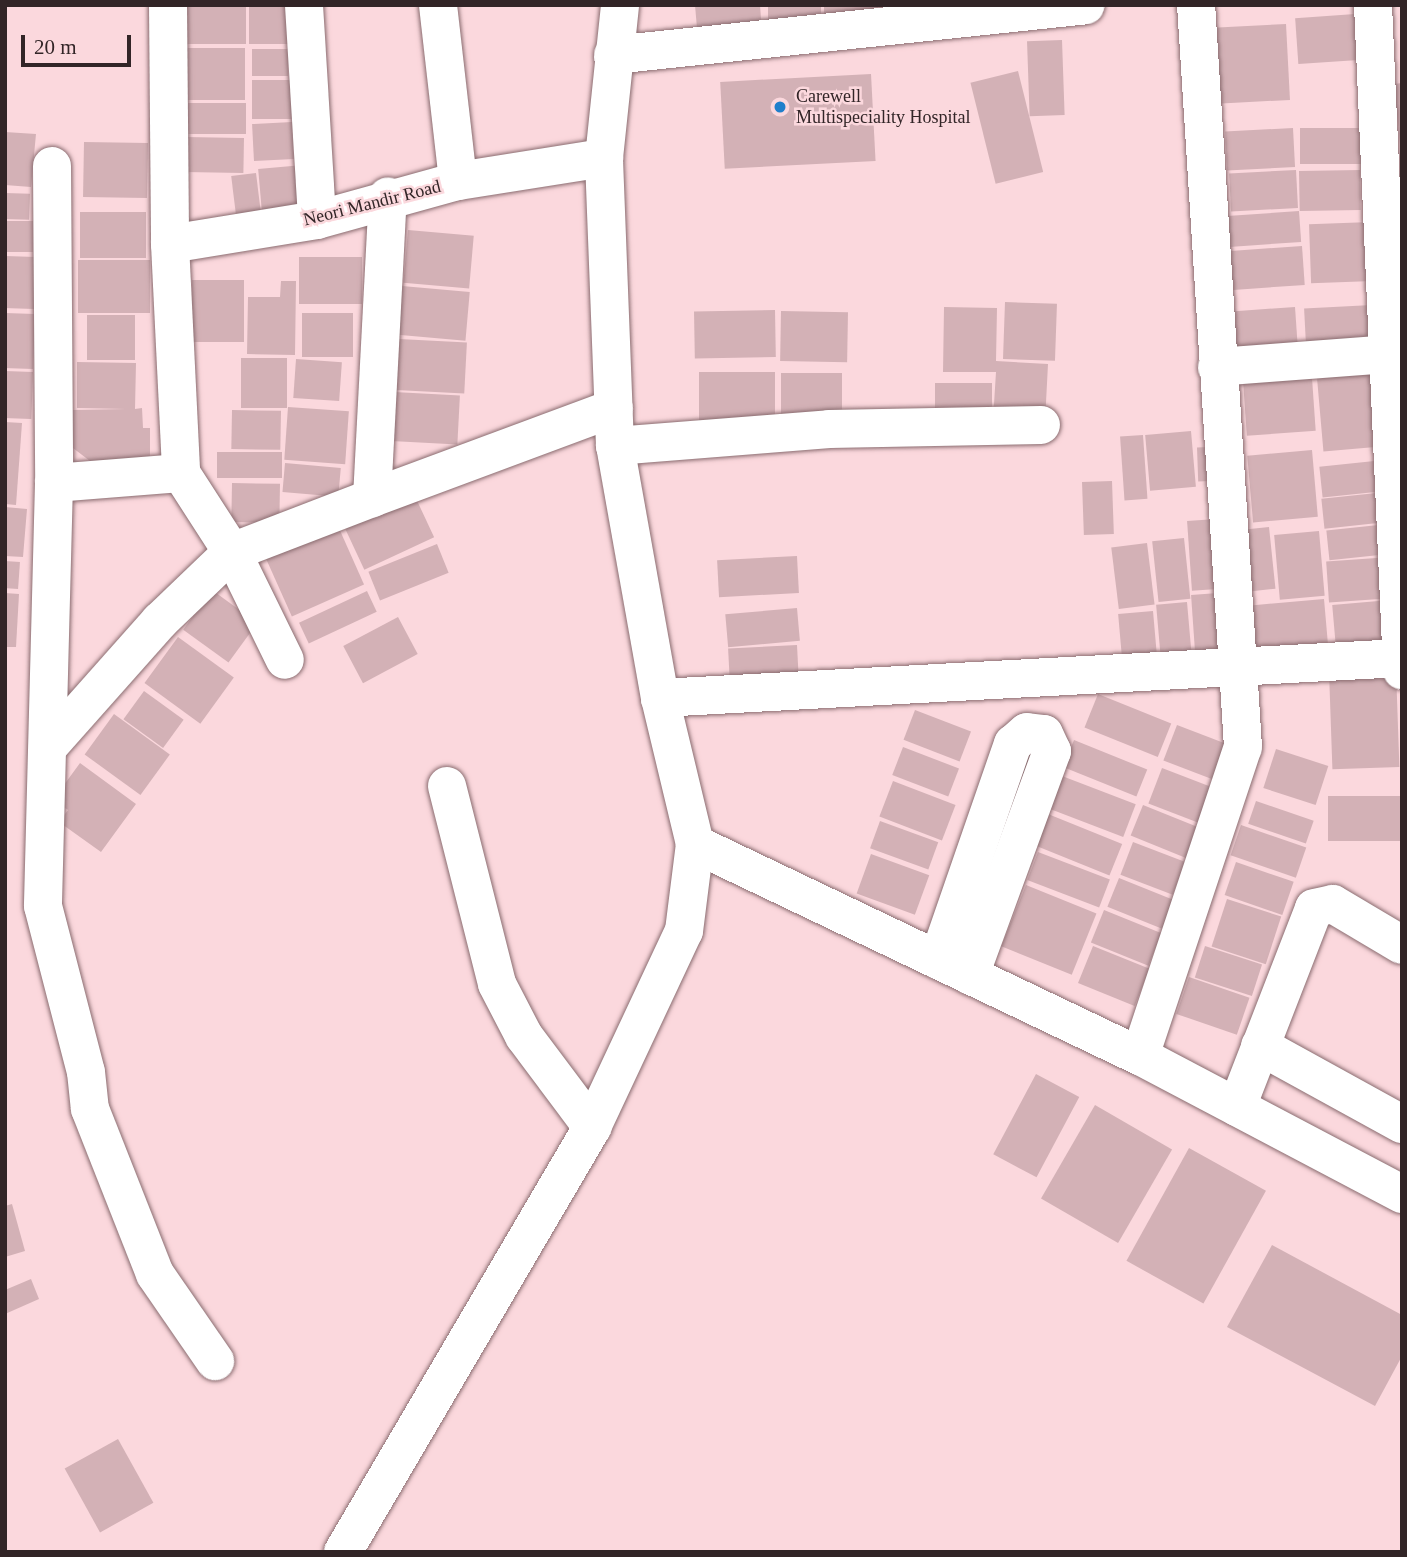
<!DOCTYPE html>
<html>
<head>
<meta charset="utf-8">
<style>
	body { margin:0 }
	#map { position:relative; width:1407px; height:1557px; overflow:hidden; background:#fbd8dd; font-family:Georgia,serif }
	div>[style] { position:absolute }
	.building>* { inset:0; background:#d3b1b6; transform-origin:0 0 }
	.roads { filter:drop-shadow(0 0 2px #8a6c70) drop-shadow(0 0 2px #8a6c70) }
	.minor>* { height:38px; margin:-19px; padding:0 19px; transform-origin:19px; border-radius:19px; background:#fff }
	.dots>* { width:19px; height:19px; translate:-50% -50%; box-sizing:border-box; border:4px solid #fbd8dd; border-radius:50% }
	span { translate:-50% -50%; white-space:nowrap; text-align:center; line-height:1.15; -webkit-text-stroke:5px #fbd8dd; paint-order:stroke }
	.poi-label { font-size:18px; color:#322527 }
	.left { translate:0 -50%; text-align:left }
	.street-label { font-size:18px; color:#322527 }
	.frame { position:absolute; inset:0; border:7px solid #322527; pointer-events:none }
	.scale { position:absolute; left:21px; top:35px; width:110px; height:32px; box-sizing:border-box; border:4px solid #322527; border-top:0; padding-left:9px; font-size:21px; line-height:24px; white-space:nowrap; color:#322527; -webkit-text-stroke:5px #fbd8dd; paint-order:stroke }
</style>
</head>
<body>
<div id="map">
	<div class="building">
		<i style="left:186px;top:5px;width:60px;height:39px"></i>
		<i style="left:249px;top:5px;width:38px;height:39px"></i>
		<i style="clip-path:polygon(695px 5px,760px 5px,762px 34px,698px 40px)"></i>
		<i style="left:768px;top:5px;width:53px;height:16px"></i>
		<i style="left:824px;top:5px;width:54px;height:14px"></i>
		<i style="left:1355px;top:14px;width:46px;height:60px;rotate:86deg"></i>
		<i style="left:1286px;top:24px;width:76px;height:73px;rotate:87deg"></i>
		<i style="left:1062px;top:40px;width:75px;height:35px;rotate:88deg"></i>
		<i style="left:183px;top:48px;width:62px;height:52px"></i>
		<i style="left:288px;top:49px;width:27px;height:36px;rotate:90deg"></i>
		<i style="left:1018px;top:71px;width:104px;height:49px;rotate:76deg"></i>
		<i style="left:871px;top:74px;width:87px;height:151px;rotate:87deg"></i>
		<i style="left:252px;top:80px;width:43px;height:39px"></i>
		<i style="clip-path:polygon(1402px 83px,1402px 144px,1400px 144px,1394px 84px)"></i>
		<i style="left:246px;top:103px;width:31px;height:65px;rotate:90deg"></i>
		<i style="left:292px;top:122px;width:37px;height:40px;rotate:87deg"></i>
		<i style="left:1293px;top:128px;width:39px;height:68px;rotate:87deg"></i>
		<i style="left:1365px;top:128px;width:36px;height:65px;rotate:90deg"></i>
		<i style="clip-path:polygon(5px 132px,36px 134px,31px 187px,5px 185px)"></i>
		<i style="left:185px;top:137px;width:59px;height:35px;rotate:1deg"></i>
		<i style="left:84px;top:142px;width:64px;height:55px;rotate:1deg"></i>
		<i style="left:303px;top:165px;width:50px;height:45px;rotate:85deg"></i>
		<i style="left:1296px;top:170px;width:38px;height:67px;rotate:87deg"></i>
		<i style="left:1360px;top:170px;width:40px;height:61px;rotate:89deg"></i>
		<i style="left:256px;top:173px;width:43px;height:25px;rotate:83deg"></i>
		<i style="left:5px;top:193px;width:25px;height:26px;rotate:2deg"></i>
		<i style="left:1299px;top:211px;width:31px;height:72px;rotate:86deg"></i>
		<i style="left:80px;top:212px;width:66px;height:46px"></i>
		<i style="left:5px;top:221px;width:28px;height:31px"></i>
		<i style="left:1371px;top:222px;width:59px;height:62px;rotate:88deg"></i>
		<i style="left:408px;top:230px;width:66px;height:53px;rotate:5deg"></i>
		<i style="left:1302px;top:246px;width:39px;height:75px;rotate:86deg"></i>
		<i style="left:5px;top:256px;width:31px;height:52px;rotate:2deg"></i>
		<i style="left:299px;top:257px;width:63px;height:47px"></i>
		<i style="left:78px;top:260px;width:72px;height:53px"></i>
		<i style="left:192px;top:280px;width:52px;height:62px"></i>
		<i style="clip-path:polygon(281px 281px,296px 281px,295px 355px,247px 354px,248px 297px,280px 297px)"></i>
		<i style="left:402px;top:286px;width:68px;height:49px;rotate:5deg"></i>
		<i style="left:1005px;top:302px;width:52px;height:57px;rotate:2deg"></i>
		<i style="left:1372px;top:305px;width:38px;height:68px;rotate:87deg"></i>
		<i style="clip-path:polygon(944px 307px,997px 308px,996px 361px,1048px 364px,1045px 422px,993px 420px,996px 372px,943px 372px)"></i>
		<i style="left:1295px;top:307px;width:47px;height:67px;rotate:86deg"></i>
		<i style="left:775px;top:310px;width:47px;height:81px;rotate:89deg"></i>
		<i style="left:781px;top:311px;width:67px;height:50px;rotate:1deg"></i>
		<i style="left:5px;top:313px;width:30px;height:55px;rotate:2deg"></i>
		<i style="left:302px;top:313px;width:51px;height:44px"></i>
		<i style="left:87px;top:315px;width:48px;height:45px"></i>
		<i style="left:399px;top:339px;width:68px;height:51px;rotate:3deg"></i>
		<i style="left:287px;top:358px;width:50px;height:46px;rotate:90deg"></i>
		<i style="left:296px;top:359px;width:46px;height:39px;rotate:4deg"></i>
		<i style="clip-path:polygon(77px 362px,136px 363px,135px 409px,142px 408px,143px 428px,150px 428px,150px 470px,103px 471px,73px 448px,73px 410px,126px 409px,77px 408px)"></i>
		<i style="left:1371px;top:364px;width:83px;height:55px;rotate:85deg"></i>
		<i style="left:5px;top:371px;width:28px;height:47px;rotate:2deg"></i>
		<i style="left:699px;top:372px;width:76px;height:56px"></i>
		<i style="left:781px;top:373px;width:61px;height:53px"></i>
		<i style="left:1312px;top:378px;width:53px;height:69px;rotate:86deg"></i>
		<i style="left:992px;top:383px;width:36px;height:57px;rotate:90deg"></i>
		<i style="left:394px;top:392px;width:66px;height:49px;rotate:3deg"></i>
		<i style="left:288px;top:407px;width:61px;height:53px;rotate:4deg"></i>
		<i style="left:232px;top:410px;width:49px;height:39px;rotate:1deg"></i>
		<i style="clip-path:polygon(5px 422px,22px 423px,16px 505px,5px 504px)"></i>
		<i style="left:1191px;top:431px;width:56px;height:46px;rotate:85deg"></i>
		<i style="left:1143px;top:435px;width:64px;height:23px;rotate:86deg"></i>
		<i style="left:1209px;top:447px;width:34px;height:12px;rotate:88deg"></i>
		<i style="left:1312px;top:450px;width:67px;height:65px;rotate:85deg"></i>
		<i style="left:217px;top:452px;width:65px;height:26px"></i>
		<i style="left:1384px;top:460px;width:31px;height:65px;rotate:84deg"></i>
		<i style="left:285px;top:463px;width:56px;height:29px;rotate:5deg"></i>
		<i style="left:1112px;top:481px;width:53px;height:30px;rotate:88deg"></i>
		<i style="left:232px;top:483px;width:48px;height:39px;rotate:1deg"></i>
		<i style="left:413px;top:492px;width:50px;height:77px;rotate:65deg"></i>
		<i style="left:1386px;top:492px;width:30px;height:65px;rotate:84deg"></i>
		<i style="clip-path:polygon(5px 507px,27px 509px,23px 557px,5px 556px)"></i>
		<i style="left:1216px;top:519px;width:70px;height:29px;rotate:86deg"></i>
		<i style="left:1388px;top:524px;width:30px;height:62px;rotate:84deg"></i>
		<i style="left:338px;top:526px;width:64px;height:79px;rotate:66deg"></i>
		<i style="left:1269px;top:527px;width:62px;height:24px;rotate:84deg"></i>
		<i style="left:1319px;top:531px;width:65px;height:45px;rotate:85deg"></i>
		<i style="left:1184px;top:538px;width:61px;height:32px;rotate:84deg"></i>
		<i style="left:1147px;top:543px;width:62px;height:36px;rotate:83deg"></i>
		<i style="left:437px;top:544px;width:31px;height:74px;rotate:68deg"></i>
		<i style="left:797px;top:556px;width:37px;height:80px;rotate:87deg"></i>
		<i style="left:1391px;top:557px;width:41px;height:65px;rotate:86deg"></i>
		<i style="left:5px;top:561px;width:15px;height:27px;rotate:4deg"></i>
		<i style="left:212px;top:590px;width:56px;height:49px;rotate:36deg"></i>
		<i style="left:367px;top:591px;width:23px;height:75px;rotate:65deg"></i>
		<i style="clip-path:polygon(5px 593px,19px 594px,16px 647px,5px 647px)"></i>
		<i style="left:1218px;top:593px;width:66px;height:27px;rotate:86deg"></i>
		<i style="left:1324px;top:599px;width:55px;height:79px;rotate:85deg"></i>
		<i style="left:1390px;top:600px;width:53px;height:58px;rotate:85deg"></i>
		<i style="left:1187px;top:602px;width:57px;height:31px;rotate:85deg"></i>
		<i style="left:797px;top:608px;width:33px;height:72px;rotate:85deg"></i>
		<i style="left:1153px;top:611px;width:54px;height:35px;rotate:85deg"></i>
		<i style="left:398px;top:617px;width:42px;height:62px;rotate:62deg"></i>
		<i style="left:178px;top:637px;width:69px;height:57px;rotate:36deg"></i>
		<i style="left:797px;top:645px;width:36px;height:69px;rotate:87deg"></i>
		<i style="left:1396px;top:670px;width:97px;height:67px;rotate:88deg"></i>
		<i style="left:144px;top:691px;width:49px;height:35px;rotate:36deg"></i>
		<i style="left:1098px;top:694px;width:79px;height:36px;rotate:22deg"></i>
		<i style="left:915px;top:710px;width:60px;height:32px;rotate:21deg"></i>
		<i style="left:114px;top:714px;width:69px;height:50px;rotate:36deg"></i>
		<i style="left:1177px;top:725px;width:56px;height:38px;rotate:21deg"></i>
		<i style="left:1074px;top:740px;width:79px;height:29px;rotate:22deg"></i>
		<i style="left:903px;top:747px;width:60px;height:30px;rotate:21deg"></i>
		<i style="left:1276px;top:749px;width:55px;height:41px;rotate:18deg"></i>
		<i style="clip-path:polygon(80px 763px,136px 804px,101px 852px,59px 822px,68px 810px,53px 800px)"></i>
		<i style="left:1162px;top:768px;width:55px;height:38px;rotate:21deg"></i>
		<i style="left:1062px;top:776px;width:79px;height:35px;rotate:21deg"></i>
		<i style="left:893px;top:781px;width:67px;height:38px;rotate:21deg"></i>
		<i style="left:1402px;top:796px;width:45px;height:74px;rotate:90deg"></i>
		<i style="left:1256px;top:801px;width:61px;height:24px;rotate:19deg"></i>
		<i style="left:1143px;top:805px;width:61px;height:33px;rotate:22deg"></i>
		<i style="left:1048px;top:814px;width:80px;height:34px;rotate:22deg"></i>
		<i style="left:880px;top:821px;width:62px;height:29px;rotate:20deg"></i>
		<i style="left:1241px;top:825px;width:69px;height:32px;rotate:19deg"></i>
		<i style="left:1133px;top:842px;width:56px;height:35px;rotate:21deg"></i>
		<i style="left:1038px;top:852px;width:77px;height:30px;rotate:21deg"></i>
		<i style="left:871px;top:854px;width:62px;height:42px;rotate:20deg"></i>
		<i style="left:1236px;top:862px;width:61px;height:35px;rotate:19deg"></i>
		<i style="left:1119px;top:878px;width:59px;height:31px;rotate:22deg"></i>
		<i style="left:1026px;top:885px;width:76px;height:66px;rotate:22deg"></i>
		<i style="left:1227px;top:899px;width:57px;height:50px;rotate:18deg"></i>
		<i style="left:1104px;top:910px;width:62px;height:35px;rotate:22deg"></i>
		<i style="left:1093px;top:946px;width:61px;height:40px;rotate:22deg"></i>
		<i style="left:1205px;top:946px;width:60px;height:33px;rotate:18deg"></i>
		<i style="left:1189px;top:977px;width:64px;height:39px;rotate:19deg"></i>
		<i style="left:1036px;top:1074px;width:49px;height:91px;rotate:28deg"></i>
		<i style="left:1095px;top:1105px;width:89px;height:108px;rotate:30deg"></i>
		<i style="left:1189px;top:1148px;width:88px;height:129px;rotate:29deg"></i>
		<i style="clip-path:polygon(12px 1204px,25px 1251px,5px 1257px,5px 1206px)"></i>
		<i style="clip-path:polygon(1272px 1245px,1402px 1315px,1402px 1356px,1375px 1406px,1227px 1327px)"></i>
		<i style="clip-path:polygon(31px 1279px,39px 1299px,5px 1314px,5px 1290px)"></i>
		<i style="left:118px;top:1439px;width:73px;height:61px;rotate:61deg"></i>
	</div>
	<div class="roads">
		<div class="minor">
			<i style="left:168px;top:5px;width:239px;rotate:89.5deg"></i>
			<i style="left:170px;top:244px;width:149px;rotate:-9.3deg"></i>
			<i style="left:317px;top:220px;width:146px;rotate:-15.5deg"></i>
			<i style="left:458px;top:181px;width:148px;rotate:-9deg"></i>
			<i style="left:304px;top:5px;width:215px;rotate:86.5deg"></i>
			<i style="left:438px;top:5px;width:177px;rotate:83.5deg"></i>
			<i style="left:1373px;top:5px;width:666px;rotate:87.5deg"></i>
			<i style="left:613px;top:55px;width:475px;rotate:-6deg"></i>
			<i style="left:52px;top:166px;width:317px;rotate:89.6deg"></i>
			<i style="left:54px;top:483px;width:423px;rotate:91.5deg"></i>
			<i style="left:43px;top:906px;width:171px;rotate:75.5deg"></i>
			<i style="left:86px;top:1072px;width:37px;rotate:84deg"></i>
			<i style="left:90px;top:1109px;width:177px;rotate:68.5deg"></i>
			<i style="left:155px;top:1274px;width:106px;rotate:55.4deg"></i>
			<i style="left:170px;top:244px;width:229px;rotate:87.2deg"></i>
			<i style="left:181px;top:473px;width:94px;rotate:57.2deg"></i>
			<i style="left:232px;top:552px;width:120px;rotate:63.9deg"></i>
			<i style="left:1217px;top:367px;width:186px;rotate:-4.3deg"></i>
			<i style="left:615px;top:446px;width:215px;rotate:-4.5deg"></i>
			<i style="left:829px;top:429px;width:212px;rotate:-1.1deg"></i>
			<i style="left:54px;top:483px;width:127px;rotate:-4.5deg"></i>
			<i style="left:372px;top:498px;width:258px;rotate:-20.4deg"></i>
			<i style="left:660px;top:698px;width:743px;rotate:-3.09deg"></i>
			<i style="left:49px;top:746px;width:167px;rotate:-48.4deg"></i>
			<i style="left:160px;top:621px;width:100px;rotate:-43.8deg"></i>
			<i style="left:232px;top:552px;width:150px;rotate:-21.1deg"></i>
			<i style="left:372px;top:498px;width:302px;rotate:-87deg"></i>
			<i style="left:447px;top:786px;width:204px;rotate:75.8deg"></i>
			<i style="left:497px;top:984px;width:59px;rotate:62.6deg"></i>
			<i style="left:524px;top:1036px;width:114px;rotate:53.2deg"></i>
			<i style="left:695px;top:844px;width:493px;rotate:25.5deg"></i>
			<i style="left:1140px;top:1056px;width:296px;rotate:27.8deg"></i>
			<i style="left:938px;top:960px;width:229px;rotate:-70.9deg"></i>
			<i style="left:1013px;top:744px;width:18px;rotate:-41deg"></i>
			<i style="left:1027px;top:732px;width:17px;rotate:7deg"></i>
			<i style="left:1044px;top:734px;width:19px;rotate:65deg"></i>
			<i style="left:1052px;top:751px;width:239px;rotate:110.1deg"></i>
			<i style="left:1260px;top:1046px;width:162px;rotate:28.8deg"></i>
			<i style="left:1140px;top:1056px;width:326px;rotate:-71.6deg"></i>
			<i style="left:1243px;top:747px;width:743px;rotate:-93.62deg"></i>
			<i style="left:1237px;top:1107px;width:213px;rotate:-68.8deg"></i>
			<i style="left:1314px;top:908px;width:19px;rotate:-12deg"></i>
			<i style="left:1333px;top:904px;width:80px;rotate:30.7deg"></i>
			<i style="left:343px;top:1552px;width:493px;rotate:-59.6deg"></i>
			<i style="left:592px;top:1127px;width:217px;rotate:-64.9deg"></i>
			<i style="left:684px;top:931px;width:88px;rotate:-82.8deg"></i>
			<i style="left:695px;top:844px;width:150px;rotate:-103.5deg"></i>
			<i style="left:660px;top:698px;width:256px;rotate:-100.1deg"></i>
			<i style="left:615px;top:446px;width:288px;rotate:-92.2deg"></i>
			<i style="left:604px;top:158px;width:154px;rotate:-84deg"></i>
		</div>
	</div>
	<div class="dots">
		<i style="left:780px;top:107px;background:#207fcb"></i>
	</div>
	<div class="poi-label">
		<span class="left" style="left:796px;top:107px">Carewell<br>Multispeciality Hospital</span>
	</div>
	<div class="street-label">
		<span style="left:372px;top:203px;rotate:-14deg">Neori Mandir Road</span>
	</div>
	<div class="frame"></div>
	<div class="scale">20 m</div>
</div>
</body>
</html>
